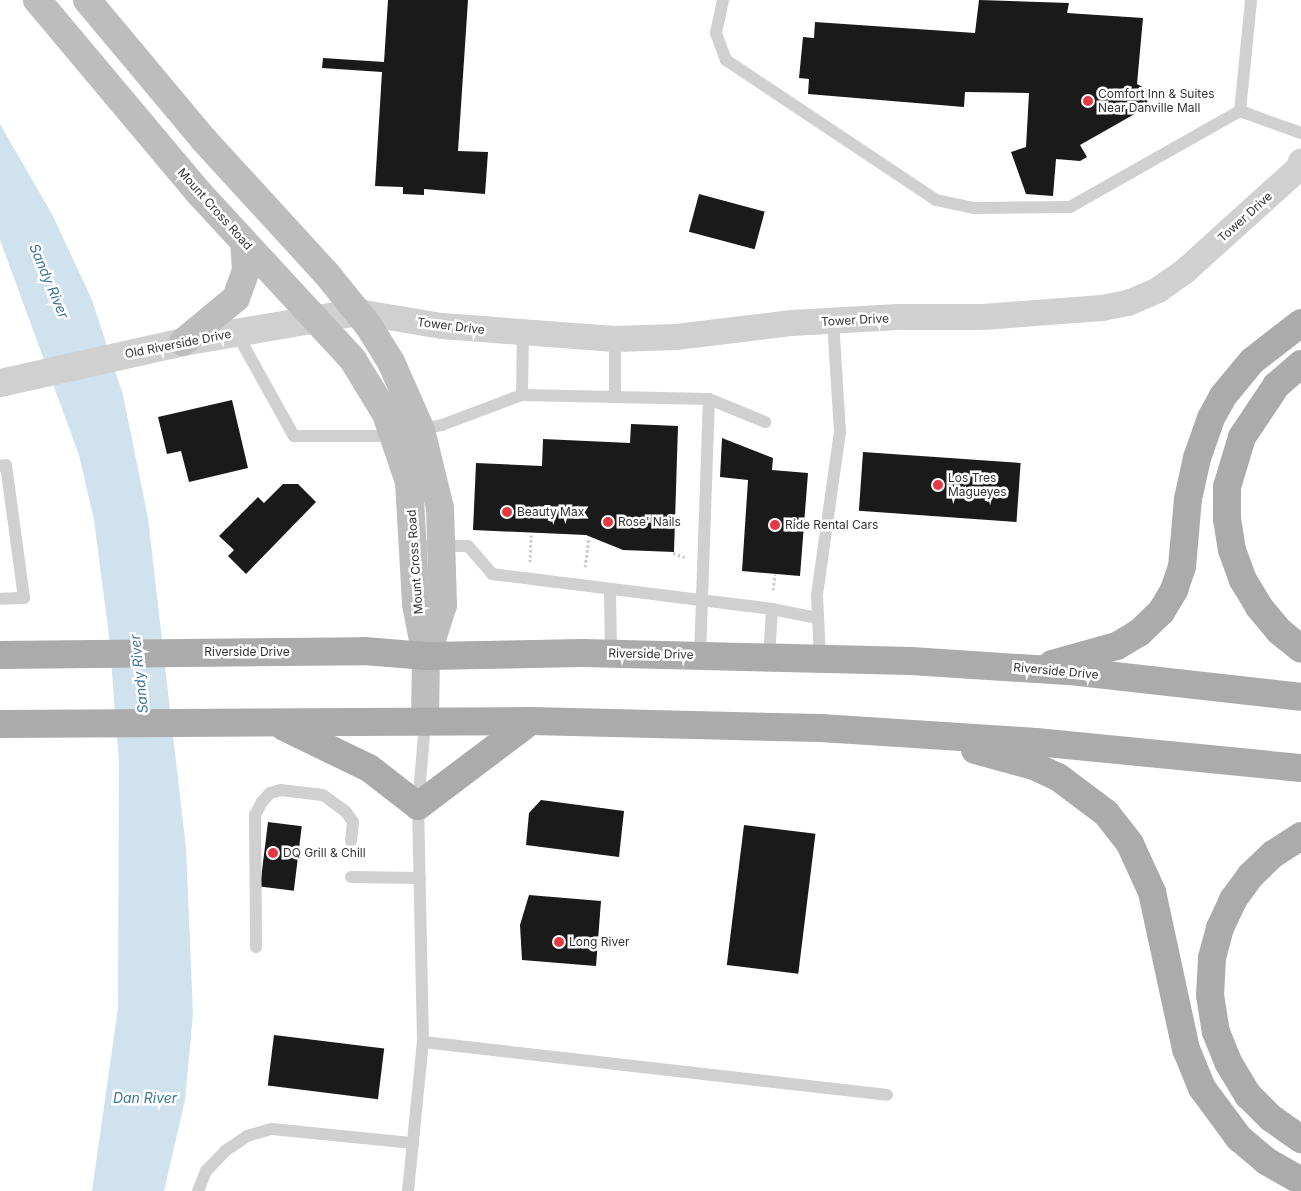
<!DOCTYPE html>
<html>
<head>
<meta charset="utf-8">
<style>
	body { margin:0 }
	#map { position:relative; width:1301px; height:1191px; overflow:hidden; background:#fff; font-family:Inter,sans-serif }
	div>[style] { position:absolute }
	.water>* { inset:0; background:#cfe2ee }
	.building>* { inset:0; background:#1a1a1a; transform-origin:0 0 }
	.path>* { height:3px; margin-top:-1.5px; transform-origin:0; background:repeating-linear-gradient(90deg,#cdcdcd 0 2.5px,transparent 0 5px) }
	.service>* { height:12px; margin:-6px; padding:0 6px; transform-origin:6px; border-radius:6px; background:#d0d0d0 }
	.minor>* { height:26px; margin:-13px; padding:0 13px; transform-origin:13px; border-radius:13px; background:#d0d0d0 }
	.tertiary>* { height:28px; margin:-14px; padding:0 14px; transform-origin:14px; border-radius:14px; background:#d0d0d0 }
	.secondary>* { height:28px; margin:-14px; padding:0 14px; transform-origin:14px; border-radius:14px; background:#bdbdbd }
	.primary>* { height:28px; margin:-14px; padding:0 14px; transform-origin:14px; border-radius:14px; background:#ababab }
	.dots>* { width:14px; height:14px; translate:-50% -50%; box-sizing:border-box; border:2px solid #fff; border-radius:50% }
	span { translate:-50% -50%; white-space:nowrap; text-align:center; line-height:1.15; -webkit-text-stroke:5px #fff; paint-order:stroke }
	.poi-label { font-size:12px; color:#333 }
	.left { translate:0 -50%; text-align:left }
	.street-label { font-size:12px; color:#333 }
	.water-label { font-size:14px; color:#3f7597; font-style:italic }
</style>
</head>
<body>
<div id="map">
	<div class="water">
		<i style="clip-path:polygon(0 124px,53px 216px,92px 300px,123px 395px,148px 518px,186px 848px,193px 1014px,185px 1100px,164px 1191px,92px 1191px,118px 1008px,119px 762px,109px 636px,94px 520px,79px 455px,0 240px)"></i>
	</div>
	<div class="building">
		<i style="clip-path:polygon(388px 0,468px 0,458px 151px,488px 152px,485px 194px,424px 189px,424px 195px,403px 194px,403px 187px,375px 186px,382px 72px,322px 68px,323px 58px,384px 62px)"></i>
		<i style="clip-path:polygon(979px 0,1069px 3px,1067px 13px,1143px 18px,1137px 84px,1148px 90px,1147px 107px,1080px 145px,1087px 157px,1080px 161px,1056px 159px,1053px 196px,1026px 194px,1011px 152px,1026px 147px,1029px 93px,965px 92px,964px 107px,808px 94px,809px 79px,799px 78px,803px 37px,814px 38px,815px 22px,975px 33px)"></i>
		<i style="left:699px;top:194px;width:68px;height:39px;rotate:15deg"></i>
		<i style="clip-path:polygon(232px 400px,248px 468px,189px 482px,181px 451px,167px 454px,158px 417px)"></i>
		<i style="clip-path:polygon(631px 424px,678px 426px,674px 552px,623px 550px,586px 535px,473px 530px,476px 463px,542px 466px,543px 439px,630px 443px)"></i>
		<i style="clip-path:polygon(722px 438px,773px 458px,772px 470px,808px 473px,800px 576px,742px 571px,748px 480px,720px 477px)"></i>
		<i style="left:863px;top:452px;width:158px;height:59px;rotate:4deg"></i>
		<i style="clip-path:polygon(283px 484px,298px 484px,316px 502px,246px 574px,228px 556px,234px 550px,219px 536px,258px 497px,264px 503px)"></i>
		<i style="clip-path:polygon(541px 800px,624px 811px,619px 857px,526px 845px,529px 813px)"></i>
		<i style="left:268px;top:822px;width:34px;height:65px;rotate:7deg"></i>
		<i style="left:744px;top:825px;width:72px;height:141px;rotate:7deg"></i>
		<i style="clip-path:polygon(529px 895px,601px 901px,596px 966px,522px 960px,520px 925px)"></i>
		<i style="left:274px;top:1035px;width:111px;height:51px;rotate:7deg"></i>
	</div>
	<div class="path">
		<i style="left:673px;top:553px;width:15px;rotate:20deg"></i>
		<i style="left:530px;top:562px;width:27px;rotate:-88deg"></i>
		<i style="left:585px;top:567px;width:29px;rotate:-82deg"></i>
		<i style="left:773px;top:590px;width:16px;rotate:-83deg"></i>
	</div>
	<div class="service">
		<i style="left:723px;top:0;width:34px;rotate:102deg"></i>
		<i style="left:716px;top:33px;width:29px;rotate:70deg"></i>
		<i style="left:726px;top:60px;width:252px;rotate:33.7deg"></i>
		<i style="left:936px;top:200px;width:39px;rotate:12deg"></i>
		<i style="left:974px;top:208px;width:96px;rotate:-0.6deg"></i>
		<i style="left:1070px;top:207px;width:195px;rotate:-29.5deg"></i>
		<i style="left:1240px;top:111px;width:65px;rotate:19.8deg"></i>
		<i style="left:1240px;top:111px;width:112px;rotate:-84.3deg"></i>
		<i style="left:236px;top:332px;width:119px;rotate:60.9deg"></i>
		<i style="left:294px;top:436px;width:100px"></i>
		<i style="left:615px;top:339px;width:58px;rotate:90deg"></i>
		<i style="left:522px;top:395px;width:61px;rotate:-89.1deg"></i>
		<i style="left:418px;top:430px;width:25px;rotate:-12deg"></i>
		<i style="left:442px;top:425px;width:85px;rotate:-20.6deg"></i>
		<i style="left:522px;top:395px;width:187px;rotate:1.2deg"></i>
		<i style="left:709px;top:399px;width:61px;rotate:22.3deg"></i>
		<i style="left:0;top:466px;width:6px;rotate:-9deg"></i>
		<i style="left:6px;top:465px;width:134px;rotate:82.3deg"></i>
		<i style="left:24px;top:598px;width:24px;rotate:178deg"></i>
		<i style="left:413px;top:546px;width:55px"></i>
		<i style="left:468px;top:546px;width:37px;rotate:49deg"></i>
		<i style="left:492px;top:574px;width:282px;rotate:7.1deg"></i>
		<i style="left:772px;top:609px;width:47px;rotate:11.1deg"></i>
		<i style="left:610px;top:591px;width:62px;rotate:89.1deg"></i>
		<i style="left:700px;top:656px;width:257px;rotate:-88deg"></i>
		<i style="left:769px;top:657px;width:48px;rotate:-86.4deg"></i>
		<i style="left:820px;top:658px;width:63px;rotate:-92.7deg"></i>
		<i style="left:817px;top:595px;width:165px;rotate:-82deg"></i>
		<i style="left:840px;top:432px;width:111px;rotate:-93.6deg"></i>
		<i style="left:351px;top:877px;width:69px;rotate:0.8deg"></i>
		<i style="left:256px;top:947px;width:132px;rotate:-90.4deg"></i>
		<i style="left:255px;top:815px;width:15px;rotate:-62deg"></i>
		<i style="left:262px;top:802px;width:12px;rotate:-48deg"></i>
		<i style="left:270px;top:793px;width:11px;rotate:-15deg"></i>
		<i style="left:281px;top:790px;width:42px;rotate:6.8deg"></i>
		<i style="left:323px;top:795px;width:29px;rotate:36deg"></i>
		<i style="left:346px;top:812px;width:12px;rotate:55deg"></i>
		<i style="left:353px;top:822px;width:19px;rotate:96deg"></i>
		<i style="left:423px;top:1042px;width:467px;rotate:6.5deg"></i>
		<i style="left:198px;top:1191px;width:22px;rotate:-68deg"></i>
		<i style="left:206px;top:1171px;width:28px;rotate:-46deg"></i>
		<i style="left:225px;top:1151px;width:27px;rotate:-34deg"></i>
		<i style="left:247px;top:1136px;width:26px;rotate:-16deg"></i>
		<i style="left:272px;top:1129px;width:142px;rotate:5.7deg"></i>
		<i style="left:408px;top:1191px;width:150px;rotate:-84.3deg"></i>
		<i style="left:423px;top:1042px;width:236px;rotate:-91.2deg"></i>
		<i style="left:418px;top:806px;width:84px;rotate:-85.2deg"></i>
	</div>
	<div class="minor">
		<i style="left:358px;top:312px;width:85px;rotate:9.5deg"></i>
		<i style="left:442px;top:326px;width:173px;rotate:4.3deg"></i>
		<i style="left:615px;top:339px;width:61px;rotate:-1.9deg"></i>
		<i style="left:676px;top:337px;width:117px;rotate:-6.9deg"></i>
		<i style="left:792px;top:323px;width:106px;rotate:-3.2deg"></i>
		<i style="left:898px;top:317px;width:85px"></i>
		<i style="left:983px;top:317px;width:119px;rotate:-4.3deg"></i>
		<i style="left:1102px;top:308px;width:26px;rotate:-11deg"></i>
		<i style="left:1128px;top:303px;width:33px;rotate:-23deg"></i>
		<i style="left:1158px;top:290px;width:33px;rotate:-35deg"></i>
		<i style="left:1185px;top:271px;width:152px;rotate:-42.1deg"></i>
		<i style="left:1298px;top:169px;width:8px;rotate:-67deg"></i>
	</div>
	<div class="tertiary">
		<i style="left:0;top:383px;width:188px;rotate:-12.6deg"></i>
		<i style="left:183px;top:342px;width:178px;rotate:-9.7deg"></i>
	</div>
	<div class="secondary">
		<i style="left:37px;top:0;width:253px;rotate:50deg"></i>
		<i style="left:200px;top:194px;width:226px;rotate:47.3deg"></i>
		<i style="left:353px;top:360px;width:63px;rotate:58.6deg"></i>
		<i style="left:386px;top:414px;width:72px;rotate:71.3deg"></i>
		<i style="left:409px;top:482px;width:122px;rotate:86.7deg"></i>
		<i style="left:416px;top:604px;width:53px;rotate:79.1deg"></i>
		<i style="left:426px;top:656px;width:66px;rotate:90.9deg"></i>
		<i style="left:87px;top:0;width:182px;rotate:50.1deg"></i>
		<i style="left:204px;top:140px;width:180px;rotate:47.5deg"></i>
		<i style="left:326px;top:273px;width:67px;rotate:51.1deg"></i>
		<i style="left:368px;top:325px;width:44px;rotate:58.1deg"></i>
		<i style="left:391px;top:362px;width:74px;rotate:66.2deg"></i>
		<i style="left:421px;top:430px;width:80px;rotate:76.3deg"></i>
		<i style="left:440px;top:508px;width:97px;rotate:88.2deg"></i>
		<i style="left:443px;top:605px;width:52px;rotate:107.7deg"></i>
		<i style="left:183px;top:342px;width:69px;rotate:-39.7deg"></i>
		<i style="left:236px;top:298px;width:30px;rotate:-70deg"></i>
		<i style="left:246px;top:270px;width:28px;rotate:-94deg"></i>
	</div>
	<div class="primary">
		<i style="left:1301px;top:364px;width:33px;rotate:139deg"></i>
		<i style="left:1276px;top:386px;width:61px;rotate:123.7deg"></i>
		<i style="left:1242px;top:437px;width:52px;rotate:106.7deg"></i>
		<i style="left:1227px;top:487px;width:32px;rotate:90deg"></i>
		<i style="left:1227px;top:519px;width:31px;rotate:81deg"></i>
		<i style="left:1232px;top:550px;width:32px;rotate:70deg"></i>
		<i style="left:1243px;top:580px;width:31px;rotate:59deg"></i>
		<i style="left:1259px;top:607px;width:31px;rotate:50deg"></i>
		<i style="left:1279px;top:631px;width:28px;rotate:39deg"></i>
		<i style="left:0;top:655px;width:364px;rotate:-0.6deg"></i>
		<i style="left:364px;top:651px;width:62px;rotate:4.6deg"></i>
		<i style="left:426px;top:656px;width:157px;rotate:-1.1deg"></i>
		<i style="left:583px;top:653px;width:328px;rotate:1.4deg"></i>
		<i style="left:911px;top:661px;width:168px;rotate:3.7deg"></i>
		<i style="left:1079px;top:672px;width:223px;rotate:6.4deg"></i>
		<i style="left:1052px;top:664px;width:67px;rotate:-15.5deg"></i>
		<i style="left:1117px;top:646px;width:26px;rotate:-31deg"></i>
		<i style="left:1139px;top:633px;width:30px;rotate:-44deg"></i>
		<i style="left:1161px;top:612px;width:26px;rotate:-59deg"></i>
		<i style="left:1174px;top:590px;width:24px;rotate:-71deg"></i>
		<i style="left:1182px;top:567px;width:68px;rotate:-85deg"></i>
		<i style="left:1188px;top:499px;width:42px;rotate:-77.6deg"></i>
		<i style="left:1197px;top:458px;width:42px;rotate:-70.7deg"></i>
		<i style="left:1211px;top:418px;width:25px;rotate:-61deg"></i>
		<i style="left:1223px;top:396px;width:45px;rotate:-50.4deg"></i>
		<i style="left:1252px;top:361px;width:62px;rotate:-37.8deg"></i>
		<i style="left:0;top:724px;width:531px;rotate:-0.32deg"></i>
		<i style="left:531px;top:721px;width:290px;rotate:1.4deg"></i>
		<i style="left:821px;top:728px;width:215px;rotate:3.7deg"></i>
		<i style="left:1036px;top:742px;width:266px;rotate:5.6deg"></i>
		<i style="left:284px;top:727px;width:94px;rotate:25.8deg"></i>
		<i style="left:369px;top:768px;width:62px;rotate:37.8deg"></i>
		<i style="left:418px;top:806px;width:141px;rotate:-37deg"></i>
		<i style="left:975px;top:750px;width:61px;rotate:15.2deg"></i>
		<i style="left:1034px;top:766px;width:26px;rotate:25deg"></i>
		<i style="left:1058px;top:777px;width:60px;rotate:36.9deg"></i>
		<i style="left:1106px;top:813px;width:39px;rotate:52deg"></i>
		<i style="left:1130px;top:844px;width:53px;rotate:65.4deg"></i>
		<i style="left:1152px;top:892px;width:161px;rotate:77.8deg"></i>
		<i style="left:1186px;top:1049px;width:42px;rotate:67.7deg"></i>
		<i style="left:1202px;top:1088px;width:62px;rotate:53.5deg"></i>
		<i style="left:1239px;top:1138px;width:35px;rotate:40deg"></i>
		<i style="left:1266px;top:1161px;width:40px;rotate:29.7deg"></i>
		<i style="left:1301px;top:836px;width:33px;rotate:147deg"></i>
		<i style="left:1273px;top:854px;width:30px;rotate:136deg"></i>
		<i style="left:1251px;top:875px;width:31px;rotate:126deg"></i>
		<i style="left:1233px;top:900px;width:31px;rotate:115deg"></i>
		<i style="left:1220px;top:928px;width:31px;rotate:105deg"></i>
		<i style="left:1212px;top:958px;width:37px;rotate:93deg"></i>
		<i style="left:1210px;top:995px;width:37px;rotate:81deg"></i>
		<i style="left:1216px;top:1032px;width:32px;rotate:68deg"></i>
		<i style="left:1228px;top:1062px;width:39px;rotate:59deg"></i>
		<i style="left:1248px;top:1095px;width:33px;rotate:45deg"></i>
		<i style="left:1271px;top:1118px;width:37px;rotate:35deg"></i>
	</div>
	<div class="dots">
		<i style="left:1088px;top:101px;background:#e63946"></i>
		<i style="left:938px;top:485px;background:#e63946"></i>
		<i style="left:507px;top:512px;background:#e63946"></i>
		<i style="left:608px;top:522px;background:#e63946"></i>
		<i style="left:775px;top:525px;background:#e63946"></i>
		<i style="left:273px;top:853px;background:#e63946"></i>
		<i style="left:559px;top:942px;background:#e63946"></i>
	</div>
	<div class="poi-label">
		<span class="left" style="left:1098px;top:101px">Comfort Inn &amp; Suites<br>Near Danville Mall</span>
		<span class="left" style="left:948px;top:485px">Los Tres<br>Magueyes</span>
		<span class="left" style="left:517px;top:512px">Beauty Max</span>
		<span class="left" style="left:618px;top:522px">Rose' Nails</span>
		<span class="left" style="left:785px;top:525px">Ride Rental Cars</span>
		<span class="left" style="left:283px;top:853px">DQ Grill &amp; Chill</span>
		<span class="left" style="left:569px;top:942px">Long River</span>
	</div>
	<div class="street-label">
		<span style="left:215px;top:209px;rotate:48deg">Mount Cross Road</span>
		<span style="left:1245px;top:217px;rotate:-42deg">Tower Drive</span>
		<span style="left:855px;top:320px;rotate:-3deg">Tower Drive</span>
		<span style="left:451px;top:326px;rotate:7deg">Tower Drive</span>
		<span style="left:178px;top:344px;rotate:-11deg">Old Riverside Drive</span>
		<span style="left:415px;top:562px;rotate:-94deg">Mount Cross Road</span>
		<span style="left:247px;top:652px">Riverside Drive</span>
		<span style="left:651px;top:654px;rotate:1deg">Riverside Drive</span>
		<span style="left:1056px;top:671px;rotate:5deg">Riverside Drive</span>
	</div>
	<div class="water-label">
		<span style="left:49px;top:281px;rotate:67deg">Sandy River</span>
		<span style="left:139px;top:674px;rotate:-96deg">Sandy River</span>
		<span style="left:145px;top:1098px">Dan River</span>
	</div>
</div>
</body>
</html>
